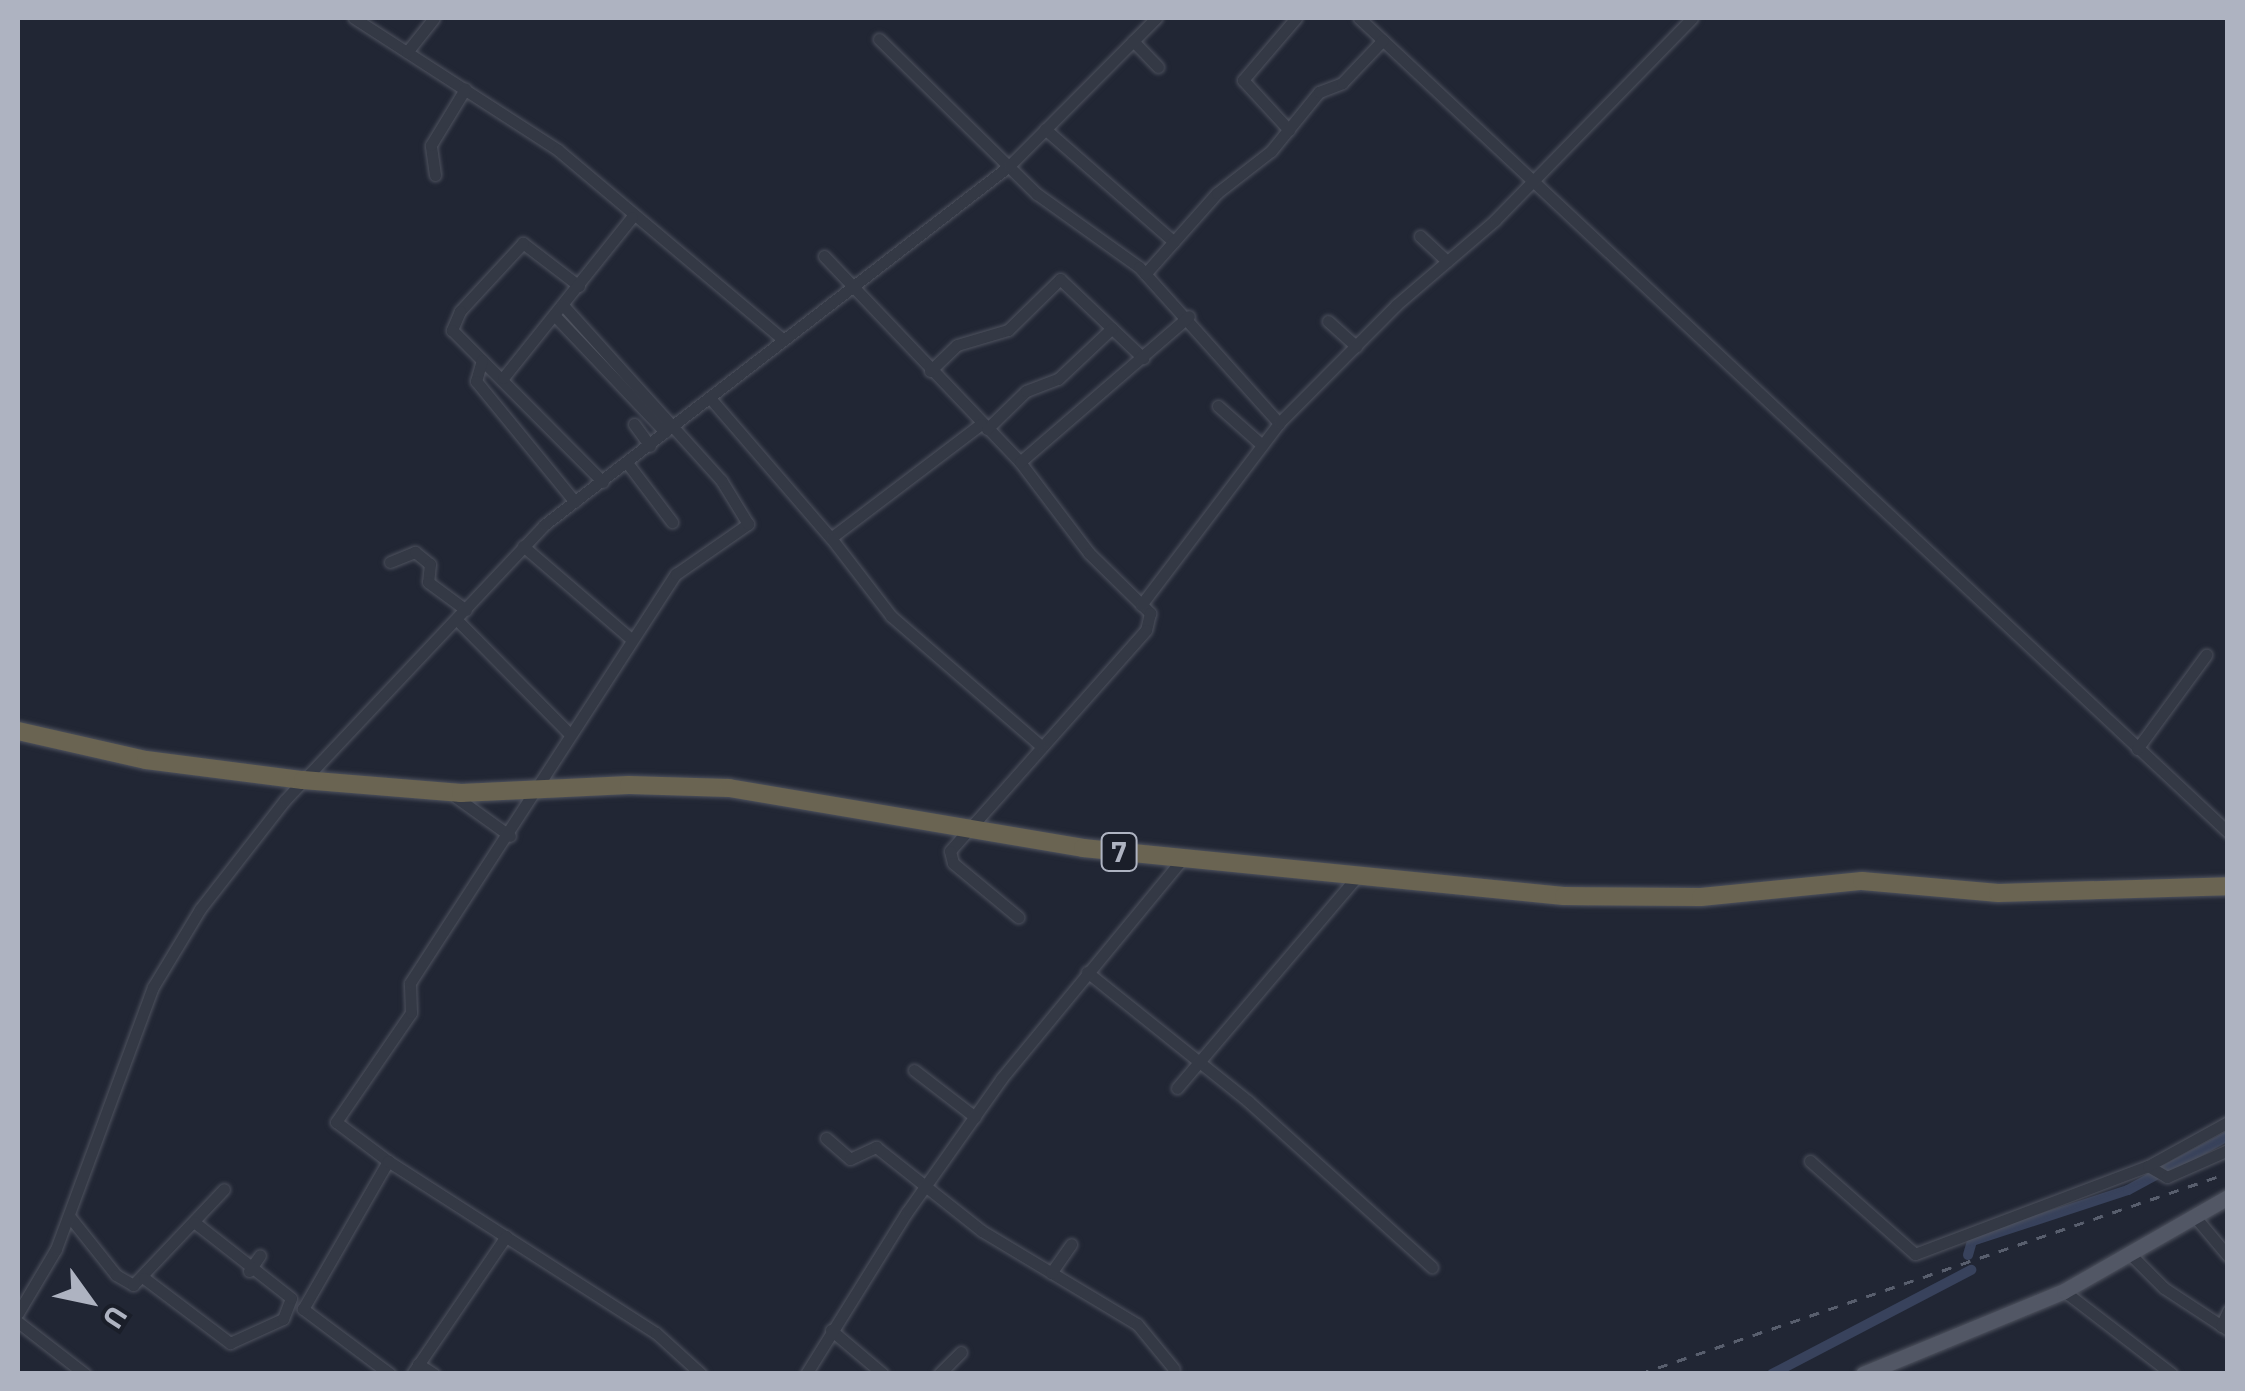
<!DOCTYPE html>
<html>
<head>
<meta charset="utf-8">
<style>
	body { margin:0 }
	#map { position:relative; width:2245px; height:1391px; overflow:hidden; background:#212634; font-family:"IBM Plex Sans",sans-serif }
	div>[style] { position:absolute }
	.canal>* { height:10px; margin:-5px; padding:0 5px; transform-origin:5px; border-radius:5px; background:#38425c }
	.roads { filter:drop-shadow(0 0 2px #4f535f) drop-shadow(0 0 2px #4f535f) }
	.minor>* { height:11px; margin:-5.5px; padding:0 5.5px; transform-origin:5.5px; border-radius:5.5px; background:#343945 }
	.major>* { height:15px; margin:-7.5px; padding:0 7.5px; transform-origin:7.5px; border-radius:7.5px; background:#525765 }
	.highway>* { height:18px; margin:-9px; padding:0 9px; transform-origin:9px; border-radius:9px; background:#6a6452 }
	.rail>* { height:2.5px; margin-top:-1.25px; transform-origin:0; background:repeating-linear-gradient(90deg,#585e6d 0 10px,transparent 0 20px) }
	span { translate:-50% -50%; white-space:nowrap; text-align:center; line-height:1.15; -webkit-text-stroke:8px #1a1e29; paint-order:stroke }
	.shield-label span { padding:2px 8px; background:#1a1e29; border:2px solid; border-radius:8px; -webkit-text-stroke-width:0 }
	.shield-label { font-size:28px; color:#aeb3c1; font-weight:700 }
	.frame { position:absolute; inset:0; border:20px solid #aeb3c1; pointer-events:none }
	.north { position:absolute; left:40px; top:1251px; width:100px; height:100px; -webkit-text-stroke:8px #1a1e29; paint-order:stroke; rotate:123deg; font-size:28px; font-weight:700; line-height:40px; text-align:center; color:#aeb3c1 }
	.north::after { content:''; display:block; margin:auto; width:35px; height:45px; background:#aeb3c1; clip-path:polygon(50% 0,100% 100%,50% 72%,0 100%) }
</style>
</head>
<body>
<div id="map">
	<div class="canal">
		<i style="left:1968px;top:1255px;width:15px;rotate:-74deg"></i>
		<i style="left:1972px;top:1241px;width:164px;rotate:-18.1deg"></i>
		<i style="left:2128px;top:1190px;width:114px;rotate:-28.4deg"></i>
		<i style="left:1772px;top:1374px;width:225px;rotate:-27.6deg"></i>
	</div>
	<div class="roads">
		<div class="minor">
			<i style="left:354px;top:18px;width:243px;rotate:32.9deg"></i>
			<i style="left:558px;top:150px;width:292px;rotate:40.1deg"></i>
			<i style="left:1359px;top:18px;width:1191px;rotate:43.13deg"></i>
			<i style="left:879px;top:39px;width:221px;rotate:44.5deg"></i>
			<i style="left:1037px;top:194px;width:125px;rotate:35.6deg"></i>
			<i style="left:1139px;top:267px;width:210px;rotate:48.1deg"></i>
			<i style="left:1133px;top:41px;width:36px;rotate:46deg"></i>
			<i style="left:407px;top:52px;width:43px;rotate:-51.5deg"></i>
			<i style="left:1045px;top:129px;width:171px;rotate:41.2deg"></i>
			<i style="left:1289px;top:130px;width:68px;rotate:-132.6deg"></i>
			<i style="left:1243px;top:80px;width:82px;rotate:-49.5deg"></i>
			<i style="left:435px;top:175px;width:30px;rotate:-98deg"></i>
			<i style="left:431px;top:145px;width:66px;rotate:-58.7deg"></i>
			<i style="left:1420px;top:236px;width:37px;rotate:43deg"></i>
			<i style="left:824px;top:256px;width:284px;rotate:46.4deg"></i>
			<i style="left:1020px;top:462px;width:114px;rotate:52.8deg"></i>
			<i style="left:1089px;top:553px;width:86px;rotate:44.5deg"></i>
			<i style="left:1150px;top:613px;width:17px;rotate:103deg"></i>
			<i style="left:1146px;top:630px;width:295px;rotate:131.6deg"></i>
			<i style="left:950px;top:851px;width:12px;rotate:76deg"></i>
			<i style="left:953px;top:863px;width:85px;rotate:39.7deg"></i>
			<i style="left:1145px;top:274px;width:108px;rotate:-48.4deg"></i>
			<i style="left:1217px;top:193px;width:68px;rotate:-37.9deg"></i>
			<i style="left:1271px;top:151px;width:76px;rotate:-50.9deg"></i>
			<i style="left:1319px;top:92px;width:25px;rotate:-21deg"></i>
			<i style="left:1342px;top:83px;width:59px;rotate:-46.4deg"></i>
			<i style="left:579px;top:286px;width:71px;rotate:-142.5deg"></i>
			<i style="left:523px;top:243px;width:93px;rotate:132.8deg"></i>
			<i style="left:460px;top:311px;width:21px;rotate:113deg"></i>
			<i style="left:452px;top:330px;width:214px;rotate:45.2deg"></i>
			<i style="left:555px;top:316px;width:160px;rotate:46.5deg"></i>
			<i style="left:1328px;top:321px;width:38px;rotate:42deg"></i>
			<i style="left:482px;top:360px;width:22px;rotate:106deg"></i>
			<i style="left:476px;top:381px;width:156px;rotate:50.7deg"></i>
			<i style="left:930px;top:371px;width:37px;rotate:-44deg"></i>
			<i style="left:957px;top:345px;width:53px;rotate:-16.4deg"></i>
			<i style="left:1008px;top:330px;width:73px;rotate:-44.4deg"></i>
			<i style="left:1060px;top:279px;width:115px;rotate:43.6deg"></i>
			<i style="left:503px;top:378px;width:206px;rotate:-51.3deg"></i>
			<i style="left:710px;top:398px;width:185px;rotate:49.2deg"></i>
			<i style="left:1218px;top:406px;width:59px;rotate:41.6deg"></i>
			<i style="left:634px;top:424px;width:27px;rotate:54deg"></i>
			<i style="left:981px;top:424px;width:188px;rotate:142.8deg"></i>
			<i style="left:831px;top:538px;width:98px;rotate:52.4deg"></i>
			<i style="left:891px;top:616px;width:197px;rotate:40.9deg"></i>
			<i style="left:987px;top:429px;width:54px;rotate:-44.3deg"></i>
			<i style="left:1026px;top:391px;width:34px;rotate:-21deg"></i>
			<i style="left:1058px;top:379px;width:74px;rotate:-43.4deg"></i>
			<i style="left:1020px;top:462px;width:223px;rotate:-40.8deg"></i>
			<i style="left:628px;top:464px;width:73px;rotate:52.8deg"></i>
			<i style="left:523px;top:546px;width:143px;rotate:40.7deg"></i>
			<i style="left:390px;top:562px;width:27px;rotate:-22deg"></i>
			<i style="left:415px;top:552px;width:19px;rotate:39deg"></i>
			<i style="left:430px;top:564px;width:18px;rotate:96deg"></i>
			<i style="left:428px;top:582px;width:47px;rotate:36.4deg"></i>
			<i style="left:1141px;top:605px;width:228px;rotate:-52.8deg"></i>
			<i style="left:1279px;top:423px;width:166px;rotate:-45.2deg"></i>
			<i style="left:1396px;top:305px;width:130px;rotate:-40.6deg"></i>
			<i style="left:1495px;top:220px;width:282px;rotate:-45.7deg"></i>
			<i style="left:457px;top:620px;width:159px;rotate:45.3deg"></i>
			<i style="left:2137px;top:749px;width:117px;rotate:-53.7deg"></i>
			<i style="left:453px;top:795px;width:70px;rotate:35.7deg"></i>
			<i style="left:1087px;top:972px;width:206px;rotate:38.7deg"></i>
			<i style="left:1248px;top:1101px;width:248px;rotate:42.1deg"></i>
			<i style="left:914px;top:1070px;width:77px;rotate:37.6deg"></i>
			<i style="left:1177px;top:1088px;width:281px;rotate:-49.6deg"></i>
			<i style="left:826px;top:1138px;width:32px;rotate:41deg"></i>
			<i style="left:850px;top:1159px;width:29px;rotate:-25deg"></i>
			<i style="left:876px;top:1147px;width:135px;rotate:38.4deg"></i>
			<i style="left:982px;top:1231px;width:181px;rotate:31deg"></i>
			<i style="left:1137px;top:1324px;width:58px;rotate:50.6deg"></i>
			<i style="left:388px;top:1161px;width:65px;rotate:-143.1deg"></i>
			<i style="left:336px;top:1122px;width:132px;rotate:-55.5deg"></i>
			<i style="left:411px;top:1013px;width:30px;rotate:-92deg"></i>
			<i style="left:410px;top:983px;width:488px;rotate:-57deg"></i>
			<i style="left:676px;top:574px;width:88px;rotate:-34.8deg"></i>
			<i style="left:748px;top:524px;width:52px;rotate:-121.5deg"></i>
			<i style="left:721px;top:480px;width:236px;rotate:-132.1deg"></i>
			<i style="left:1810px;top:1161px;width:140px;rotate:41.5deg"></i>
			<i style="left:1915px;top:1254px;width:249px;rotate:-20.7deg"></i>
			<i style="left:2148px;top:1166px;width:22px;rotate:30deg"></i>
			<i style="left:2167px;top:1177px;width:67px;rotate:-23.9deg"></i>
			<i style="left:2148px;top:1166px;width:91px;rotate:-28.8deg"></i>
			<i style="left:69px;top:1216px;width:75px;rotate:51.5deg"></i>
			<i style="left:116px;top:1275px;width:20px;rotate:30deg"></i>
			<i style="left:133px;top:1285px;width:132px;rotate:-46.5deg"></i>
			<i style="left:2196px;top:1218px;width:50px;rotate:49.9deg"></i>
			<i style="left:2132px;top:1256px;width:45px;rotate:45deg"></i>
			<i style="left:2164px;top:1288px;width:77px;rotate:33.3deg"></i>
			<i style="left:249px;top:1271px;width:19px;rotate:-55deg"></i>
			<i style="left:1051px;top:1273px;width:35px;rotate:-55deg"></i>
			<i style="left:144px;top:1278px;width:108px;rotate:37.1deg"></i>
			<i style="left:230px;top:1343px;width:58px;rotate:-24.4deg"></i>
			<i style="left:283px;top:1319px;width:22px;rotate:-69deg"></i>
			<i style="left:291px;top:1298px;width:123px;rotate:-141.9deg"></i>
			<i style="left:2064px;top:1291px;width:136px;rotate:37.5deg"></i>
			<i style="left:18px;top:1313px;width:74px;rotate:-59.3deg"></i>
			<i style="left:56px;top:1249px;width:279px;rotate:-69.7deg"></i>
			<i style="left:153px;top:987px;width:91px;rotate:-58.9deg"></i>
			<i style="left:200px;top:909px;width:138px;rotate:-52.1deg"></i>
			<i style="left:285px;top:800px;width:378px;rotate:-46.7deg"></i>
			<i style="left:544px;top:525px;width:587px;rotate:-37.67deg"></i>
			<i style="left:1009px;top:166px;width:209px;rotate:-45.2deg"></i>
			<i style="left:18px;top:1322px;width:85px;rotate:37.8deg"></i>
			<i style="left:2221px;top:1326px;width:17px;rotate:-65deg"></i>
			<i style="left:831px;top:1330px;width:68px;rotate:40.2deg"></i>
			<i style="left:418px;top:1364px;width:19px;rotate:32deg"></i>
			<i style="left:390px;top:1374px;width:109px;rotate:-143.2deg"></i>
			<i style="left:303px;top:1309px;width:171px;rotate:-60.1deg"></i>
			<i style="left:388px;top:1161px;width:318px;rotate:32.7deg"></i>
			<i style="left:656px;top:1333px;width:61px;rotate:42.3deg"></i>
			<i style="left:412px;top:1374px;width:167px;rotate:-55.7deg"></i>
			<i style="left:806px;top:1374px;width:191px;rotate:-58.1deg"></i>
			<i style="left:907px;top:1212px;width:163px;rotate:-54.7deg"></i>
			<i style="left:1001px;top:1079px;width:286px;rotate:-50.5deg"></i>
			<i style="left:939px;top:1374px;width:31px;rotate:-45deg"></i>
		</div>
		<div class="major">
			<i style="left:1863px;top:1374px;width:217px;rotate:-22.4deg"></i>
			<i style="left:2064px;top:1291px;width:189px;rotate:-29.8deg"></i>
		</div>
		<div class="highway">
			<i style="left:18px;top:731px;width:131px;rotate:12.8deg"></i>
			<i style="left:146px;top:760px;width:158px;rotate:7.3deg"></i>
			<i style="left:303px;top:780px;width:159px;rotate:4.7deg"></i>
			<i style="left:461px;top:793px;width:168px;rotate:-2.7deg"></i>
			<i style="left:629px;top:785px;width:100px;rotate:1.7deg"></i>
			<i style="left:729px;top:788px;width:359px;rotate:9.6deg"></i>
			<i style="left:1083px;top:848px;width:483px;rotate:5.7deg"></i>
			<i style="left:1564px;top:896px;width:137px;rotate:0.4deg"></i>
			<i style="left:1701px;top:897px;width:162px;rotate:-5.7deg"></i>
			<i style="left:1862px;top:881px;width:137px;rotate:5deg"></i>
			<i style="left:1998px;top:893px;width:230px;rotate:-1.7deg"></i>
		</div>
	</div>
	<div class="rail">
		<i style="left:1639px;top:1374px;width:622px;rotate:-18.84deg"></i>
	</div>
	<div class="shield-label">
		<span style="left:1119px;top:852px">7</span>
	</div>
	<div class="frame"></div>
	<div class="north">U</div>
</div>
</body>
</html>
